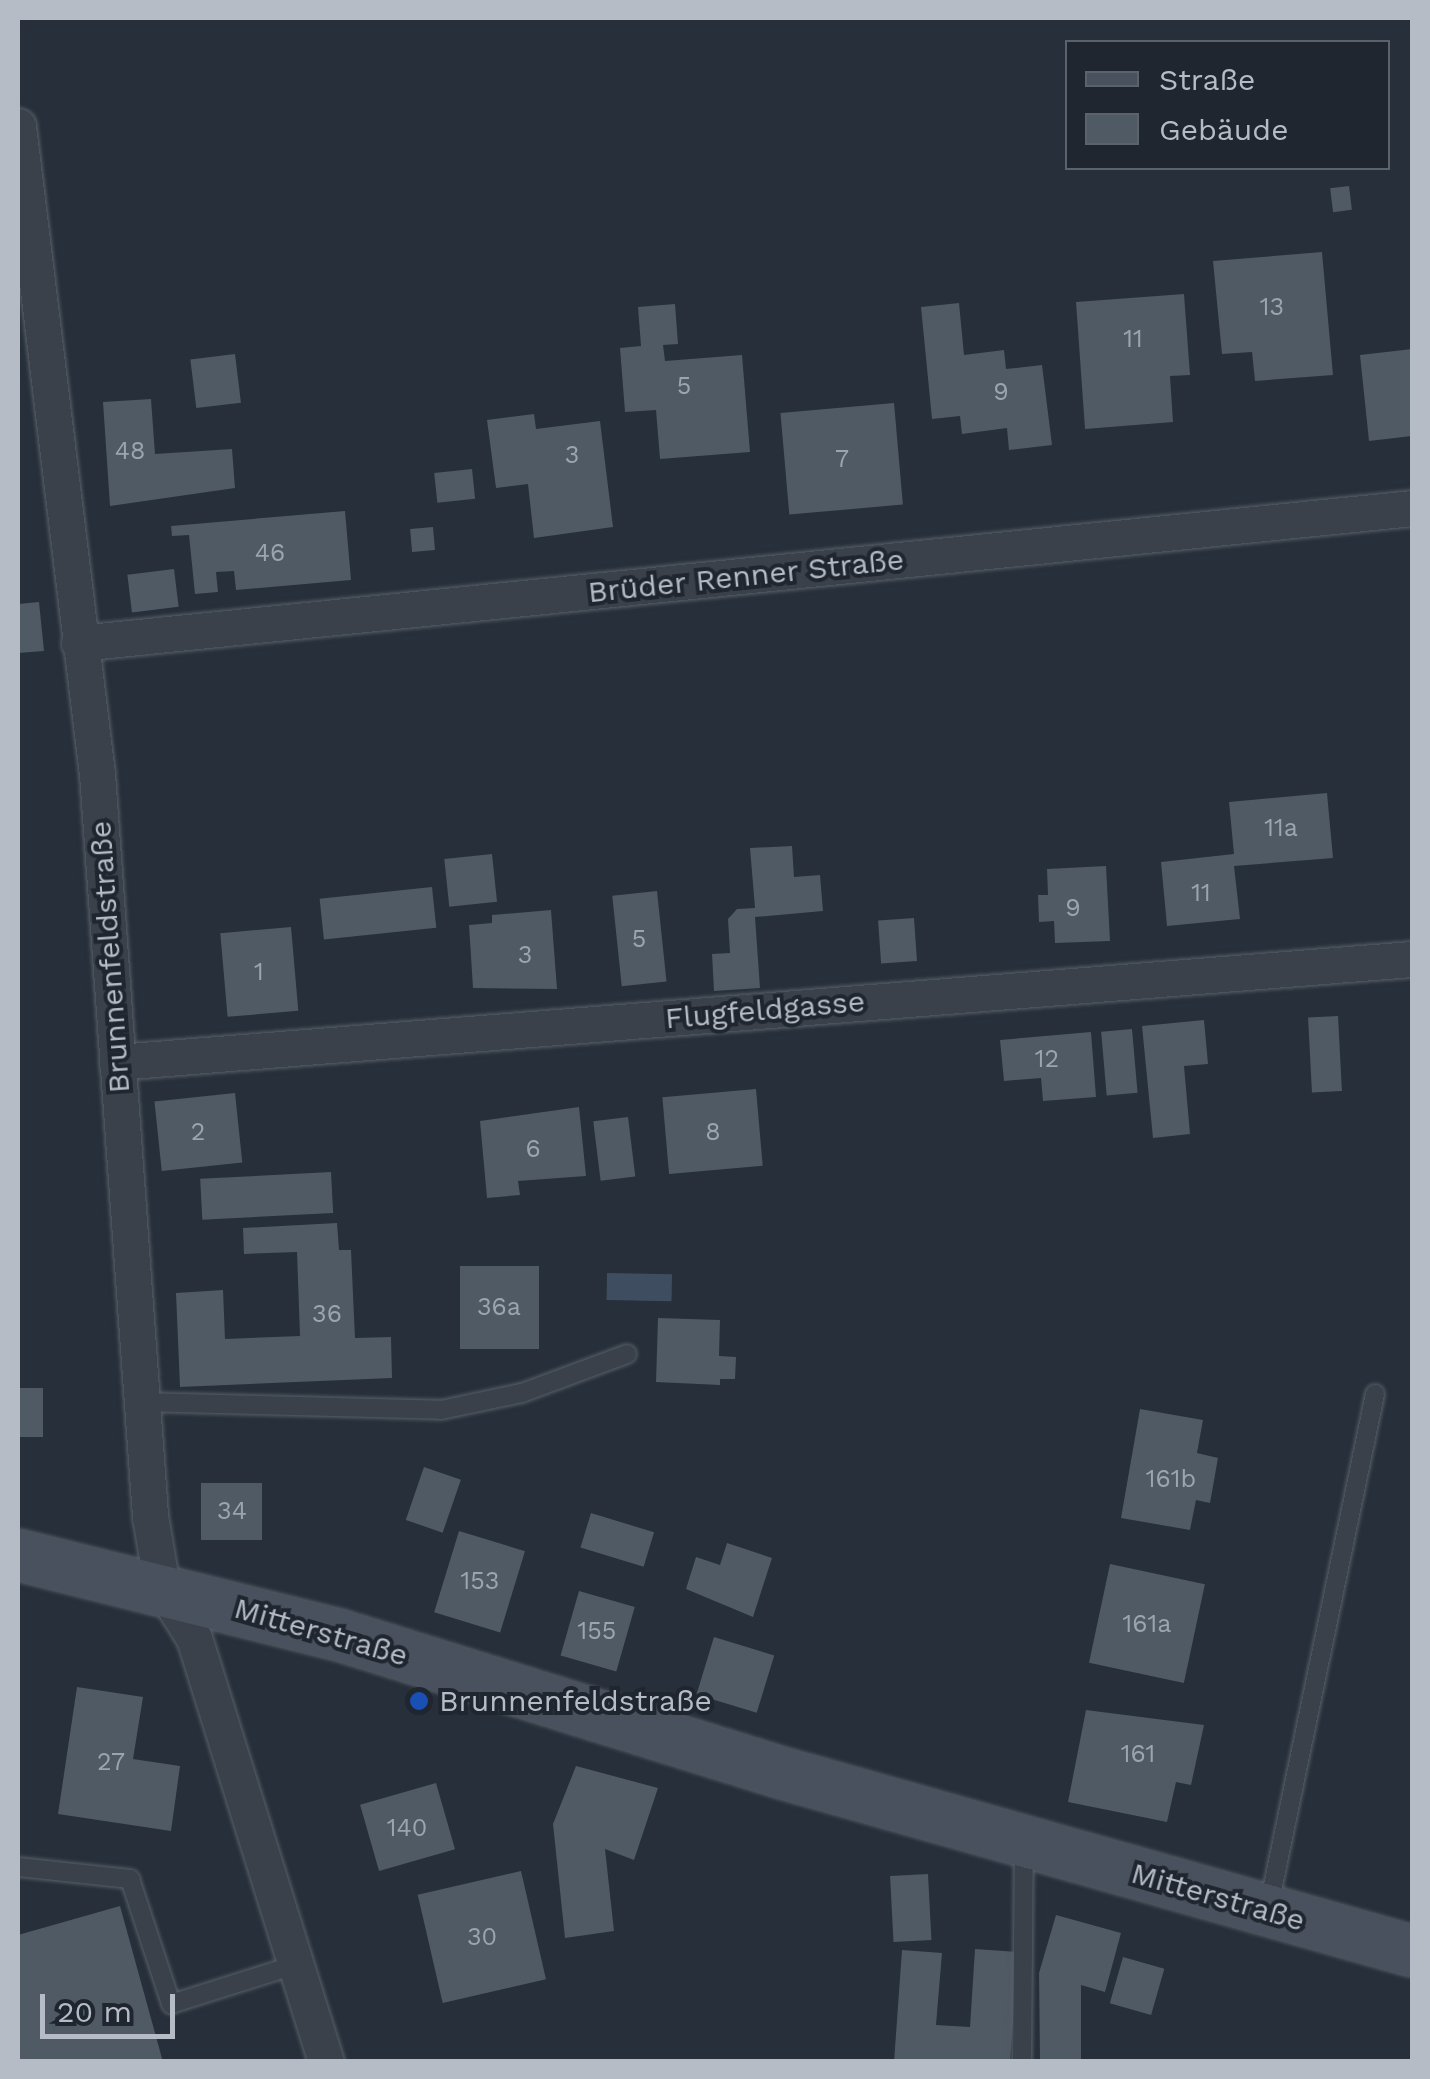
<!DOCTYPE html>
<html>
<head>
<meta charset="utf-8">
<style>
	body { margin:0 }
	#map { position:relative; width:1430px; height:2079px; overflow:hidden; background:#262f3a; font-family:"Work Sans",sans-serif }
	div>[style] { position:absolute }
	.water>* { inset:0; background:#3e4e60; transform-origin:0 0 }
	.building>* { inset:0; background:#4f5a65; transform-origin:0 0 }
	.roads { filter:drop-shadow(0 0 2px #585f68) drop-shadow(0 0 2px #585f68) }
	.service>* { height:18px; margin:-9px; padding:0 9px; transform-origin:9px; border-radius:9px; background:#3a414a }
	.minor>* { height:35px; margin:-17.5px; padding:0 17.5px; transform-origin:17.5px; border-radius:17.5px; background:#3a414a }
	.secondary>* { height:50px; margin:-25px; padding:0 25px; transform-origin:25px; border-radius:25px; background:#48515d }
	.dots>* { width:28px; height:28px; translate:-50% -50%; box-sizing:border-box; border:5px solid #1f262f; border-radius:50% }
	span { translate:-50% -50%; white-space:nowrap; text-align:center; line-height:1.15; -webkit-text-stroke:8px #1f262f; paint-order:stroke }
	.number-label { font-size:25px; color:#9ca4ae }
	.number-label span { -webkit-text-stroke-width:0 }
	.street-label { font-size:30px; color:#b5bcc6 }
	.poi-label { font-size:30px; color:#b5bcc6 }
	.left { translate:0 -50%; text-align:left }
	.frame { position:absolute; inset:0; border:20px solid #b5bcc6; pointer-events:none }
	.legend { position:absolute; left:1065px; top:40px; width:325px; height:130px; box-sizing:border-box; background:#1f262f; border:2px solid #5b626b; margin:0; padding:12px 18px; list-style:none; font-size:30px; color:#b5bcc6 }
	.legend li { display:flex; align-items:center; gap:20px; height:50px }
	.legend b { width:50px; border:2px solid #5b626b }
	.scale { position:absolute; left:40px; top:1994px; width:135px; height:45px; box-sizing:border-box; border:5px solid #b5bcc6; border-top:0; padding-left:12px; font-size:30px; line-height:35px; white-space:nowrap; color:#b5bcc6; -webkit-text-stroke:8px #1f262f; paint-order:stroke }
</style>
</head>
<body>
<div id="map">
	<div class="water">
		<i style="left:607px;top:1273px;width:65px;height:27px;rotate:1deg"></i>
	</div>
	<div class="building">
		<i style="left:1349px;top:186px;width:24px;height:19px;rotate:83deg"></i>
		<i style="clip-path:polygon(1322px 252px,1333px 375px,1255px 381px,1252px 352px,1222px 354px,1213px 261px)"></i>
		<i style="clip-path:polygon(1184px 294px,1190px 375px,1170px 376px,1173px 422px,1085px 429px,1076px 302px)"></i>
		<i style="clip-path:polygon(959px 303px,964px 355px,1004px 350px,1006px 369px,1042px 365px,1052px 445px,1009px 450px,1007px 428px,962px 434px,960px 416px,932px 419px,921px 307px)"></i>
		<i style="clip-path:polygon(675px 304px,678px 344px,663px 345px,665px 361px,742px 355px,750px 452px,660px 459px,656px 410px,625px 412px,620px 348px,641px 346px,638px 307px)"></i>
		<i style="clip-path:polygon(1412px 349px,1412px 436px,1369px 441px,1360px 355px)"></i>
		<i style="left:235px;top:354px;width:49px;height:45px;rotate:83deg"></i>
		<i style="clip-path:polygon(151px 399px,155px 454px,232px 449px,235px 488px,110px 506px,103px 402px)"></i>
		<i style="left:894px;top:403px;width:102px;height:114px;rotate:85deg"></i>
		<i style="clip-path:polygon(534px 414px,536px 429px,600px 421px,613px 527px,534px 538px,528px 484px,496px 488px,487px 420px)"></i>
		<i style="left:472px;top:469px;width:30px;height:38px;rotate:84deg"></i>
		<i style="clip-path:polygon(345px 511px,351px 580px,236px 590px,234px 571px,216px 572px,218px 592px,195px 594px,189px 535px,172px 536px,171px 526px)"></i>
		<i style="left:433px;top:527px;width:23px;height:23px;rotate:85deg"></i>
		<i style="left:174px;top:569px;width:38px;height:47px;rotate:83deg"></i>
		<i style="clip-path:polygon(39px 602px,44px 651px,18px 653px,18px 604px)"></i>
		<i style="clip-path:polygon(1327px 793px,1333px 858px,1234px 866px,1240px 919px,1167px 926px,1161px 862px,1234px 854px,1229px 802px)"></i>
		<i style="clip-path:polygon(792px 846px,794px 877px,820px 875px,823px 911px,755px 917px,760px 988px,714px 991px,712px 954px,730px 953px,728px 919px,737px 909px,755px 908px,750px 848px)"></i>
		<i style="left:492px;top:854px;width:48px;height:48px;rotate:84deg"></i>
		<i style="clip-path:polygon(1106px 866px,1110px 941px,1055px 943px,1054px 921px,1039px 922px,1038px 895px,1048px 895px,1047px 869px)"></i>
		<i style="left:432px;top:887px;width:41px;height:113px;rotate:84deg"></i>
		<i style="left:657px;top:891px;width:91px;height:45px;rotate:84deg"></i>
		<i style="clip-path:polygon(551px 910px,557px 989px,473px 988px,469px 925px,492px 923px,492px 915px)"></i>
		<i style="left:914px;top:918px;width:43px;height:36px;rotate:86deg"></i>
		<i style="left:291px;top:927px;width:84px;height:71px;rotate:85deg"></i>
		<i style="left:1338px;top:1016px;width:75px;height:30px;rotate:87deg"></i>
		<i style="clip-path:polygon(1204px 1020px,1208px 1064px,1184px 1066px,1190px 1134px,1153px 1138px,1142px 1026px)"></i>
		<i style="left:1132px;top:1029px;width:64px;height:31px;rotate:85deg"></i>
		<i style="clip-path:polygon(1091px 1032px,1096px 1097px,1043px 1101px,1041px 1078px,1004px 1081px,1000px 1040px)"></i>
		<i style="left:756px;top:1089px;width:77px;height:94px;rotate:85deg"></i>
		<i style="left:235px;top:1093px;width:70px;height:81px;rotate:84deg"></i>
		<i style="clip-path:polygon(579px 1107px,586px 1176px,518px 1181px,520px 1195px,487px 1198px,480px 1121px)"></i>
		<i style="left:628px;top:1117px;width:60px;height:35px;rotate:83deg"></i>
		<i style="left:331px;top:1172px;width:41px;height:131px;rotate:87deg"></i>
		<i style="clip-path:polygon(337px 1223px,339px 1250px,351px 1250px,355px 1338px,391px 1337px,392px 1378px,180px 1387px,176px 1293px,223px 1290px,225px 1339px,300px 1336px,297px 1252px,244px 1254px,243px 1228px)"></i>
		<i style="left:460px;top:1266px;width:79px;height:83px"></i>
		<i style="clip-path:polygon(658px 1318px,720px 1320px,719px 1356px,736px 1357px,735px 1379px,720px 1379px,720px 1385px,656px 1382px)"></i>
		<i style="left:18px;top:1388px;width:25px;height:49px"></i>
		<i style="clip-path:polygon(1140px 1409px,1203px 1420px,1197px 1453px,1218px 1458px,1210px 1503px,1196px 1500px,1190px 1530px,1121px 1518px)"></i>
		<i style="left:424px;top:1467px;width:39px;height:56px;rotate:19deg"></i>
		<i style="left:201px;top:1483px;width:61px;height:57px"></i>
		<i style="left:591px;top:1513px;width:66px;height:36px;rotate:17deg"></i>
		<i style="left:459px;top:1531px;width:69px;height:85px;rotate:17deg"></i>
		<i style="clip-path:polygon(727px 1543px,772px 1558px,753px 1617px,686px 1589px,696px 1557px,720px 1565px)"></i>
		<i style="left:1110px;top:1564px;width:97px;height:101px;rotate:12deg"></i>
		<i style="left:579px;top:1591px;width:58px;height:67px;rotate:16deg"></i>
		<i style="left:714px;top:1637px;width:63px;height:60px;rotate:17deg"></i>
		<i style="clip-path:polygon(77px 1687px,143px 1697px,133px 1759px,180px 1766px,171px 1831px,58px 1814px)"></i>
		<i style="clip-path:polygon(1086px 1710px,1204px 1725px,1191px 1785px,1176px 1782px,1167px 1822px,1068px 1802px)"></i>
		<i style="clip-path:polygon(576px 1766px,658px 1788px,634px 1860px,605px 1849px,614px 1931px,565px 1938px,553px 1824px)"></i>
		<i style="left:436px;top:1783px;width:69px;height:79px;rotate:74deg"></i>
		<i style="left:521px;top:1871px;width:111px;height:106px;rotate:77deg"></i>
		<i style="left:928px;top:1874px;width:66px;height:38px;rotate:87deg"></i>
		<i style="clip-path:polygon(120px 1906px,163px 2062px,18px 2062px,18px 1935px)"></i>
		<i style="clip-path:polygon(1056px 1915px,1121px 1933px,1105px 1992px,1081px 1985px,1081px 2062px,1040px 2062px,1039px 1973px)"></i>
		<i style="clip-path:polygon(975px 1949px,1018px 1952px,1010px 2062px,894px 2062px,902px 1950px,942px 1953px,936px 2025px,970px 2027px)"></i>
		<i style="left:1123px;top:1957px;width:43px;height:48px;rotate:16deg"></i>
	</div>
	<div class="roads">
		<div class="service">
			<i style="left:142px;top:1402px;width:299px;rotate:1.5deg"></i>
			<i style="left:441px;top:1410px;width:83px;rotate:-11.9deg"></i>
			<i style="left:522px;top:1393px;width:112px;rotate:-20.4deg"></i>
			<i style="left:18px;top:1867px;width:113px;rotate:6.1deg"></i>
			<i style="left:130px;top:1879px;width:132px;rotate:71.8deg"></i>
			<i style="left:171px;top:2004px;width:133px;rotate:-17.5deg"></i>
			<i style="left:1269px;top:1905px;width:522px;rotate:-78.28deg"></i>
			<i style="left:1022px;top:2062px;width:215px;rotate:-89.5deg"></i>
		</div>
		<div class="minor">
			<i style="left:18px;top:126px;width:653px;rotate:83.05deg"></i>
			<i style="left:97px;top:774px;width:744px;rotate:85.91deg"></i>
			<i style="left:150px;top:1516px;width:72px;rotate:80.4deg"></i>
			<i style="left:162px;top:1587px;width:60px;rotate:57.9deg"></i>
			<i style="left:194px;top:1638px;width:444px;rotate:72.7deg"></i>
			<i style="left:79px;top:643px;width:1340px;rotate:-5.78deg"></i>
			<i style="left:117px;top:1062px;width:1299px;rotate:-4.55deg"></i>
		</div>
		<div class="secondary">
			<i style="left:18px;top:1555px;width:331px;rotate:14deg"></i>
			<i style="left:339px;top:1635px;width:464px;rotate:17.3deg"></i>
			<i style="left:782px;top:1773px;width:655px;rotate:15.78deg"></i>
		</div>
	</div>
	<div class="dots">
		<i style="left:419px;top:1701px;background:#1a4fb4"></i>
	</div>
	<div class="number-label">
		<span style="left:1272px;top:307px">13</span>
		<span style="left:1133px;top:339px">11</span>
		<span style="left:684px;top:386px">5</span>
		<span style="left:1001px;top:392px">9</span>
		<span style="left:130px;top:451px">48</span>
		<span style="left:572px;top:455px">3</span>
		<span style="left:842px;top:459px">7</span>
		<span style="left:270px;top:553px">46</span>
		<span style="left:1281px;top:828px">11a</span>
		<span style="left:1201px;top:893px">11</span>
		<span style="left:1073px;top:908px">9</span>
		<span style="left:639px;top:939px">5</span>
		<span style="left:525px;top:955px">3</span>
		<span style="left:259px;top:972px">1</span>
		<span style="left:1047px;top:1059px">12</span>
		<span style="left:198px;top:1132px">2</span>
		<span style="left:713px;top:1132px">8</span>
		<span style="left:533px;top:1149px">6</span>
		<span style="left:499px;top:1307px">36a</span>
		<span style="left:327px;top:1314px">36</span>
		<span style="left:1171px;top:1479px">161b</span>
		<span style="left:232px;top:1511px">34</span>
		<span style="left:480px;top:1581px">153</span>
		<span style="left:1147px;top:1624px">161a</span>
		<span style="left:597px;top:1631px">155</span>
		<span style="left:1138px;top:1754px">161</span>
		<span style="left:111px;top:1762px">27</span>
		<span style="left:407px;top:1828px">140</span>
		<span style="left:482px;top:1937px">30</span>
	</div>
	<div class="street-label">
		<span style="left:746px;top:576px;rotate:-6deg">Brüder Renner Straße</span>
		<span style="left:110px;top:957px;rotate:-94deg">Brunnenfeldstraße</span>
		<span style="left:765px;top:1010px;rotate:-5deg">Flugfeldgasse</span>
		<span style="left:321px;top:1632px;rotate:16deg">Mitterstraße</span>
		<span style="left:1218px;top:1897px;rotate:16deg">Mitterstraße</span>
	</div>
	<div class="poi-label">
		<span class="left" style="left:439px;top:1701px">Brunnenfeldstraße</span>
	</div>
	<div class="frame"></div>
	<ul class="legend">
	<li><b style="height:12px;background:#48515d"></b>Straße</li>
	<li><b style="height:28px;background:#4f5a65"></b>Gebäude</li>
	</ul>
	<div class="scale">20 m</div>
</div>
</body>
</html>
